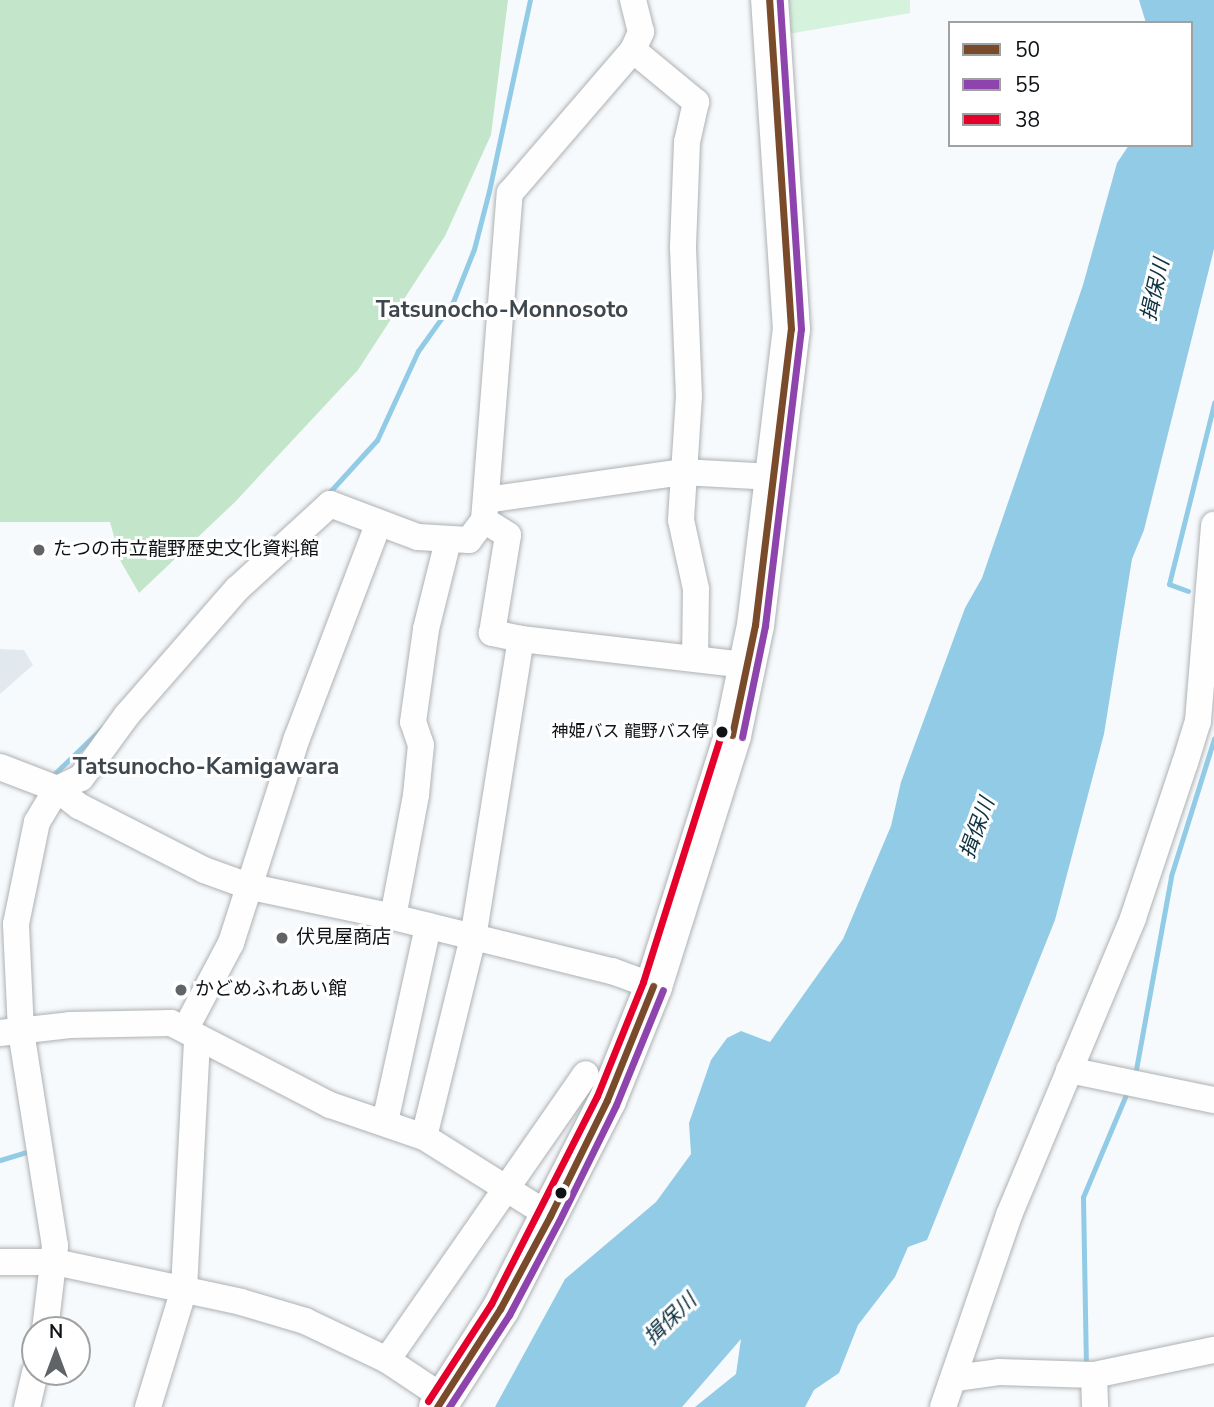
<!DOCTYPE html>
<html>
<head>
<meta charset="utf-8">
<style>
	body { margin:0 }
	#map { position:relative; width:1214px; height:1407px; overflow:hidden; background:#f7fafc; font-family:"Nunito Sans","Noto Sans JP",sans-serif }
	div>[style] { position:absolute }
	.built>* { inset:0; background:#e2e9ee }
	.green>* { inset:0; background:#d5f2dc }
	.forest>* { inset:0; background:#c3e6cb }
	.water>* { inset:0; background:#92cbe6 }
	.stream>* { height:5px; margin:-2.5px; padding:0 2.5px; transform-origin:2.5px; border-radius:2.5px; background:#92cbe6 }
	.roads { filter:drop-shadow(0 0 2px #aeb1b3) drop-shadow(0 0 2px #aeb1b3) }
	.minor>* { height:26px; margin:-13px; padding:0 13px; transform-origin:13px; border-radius:13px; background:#fefeff }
	.highway>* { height:37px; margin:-18.5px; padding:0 18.5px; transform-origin:18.5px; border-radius:18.5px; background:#fefeff }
	.bus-1>* { height:7px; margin:-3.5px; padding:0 3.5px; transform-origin:3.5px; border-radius:3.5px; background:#7a4b2a }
	.bus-2>* { height:7px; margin:-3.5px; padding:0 3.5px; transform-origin:3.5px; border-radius:3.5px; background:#8e44ad }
	.bus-3>* { height:7px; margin:-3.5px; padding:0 3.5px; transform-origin:3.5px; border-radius:3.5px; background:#e4002b }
	.dots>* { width:19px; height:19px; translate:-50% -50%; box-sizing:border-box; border:4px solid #fff; border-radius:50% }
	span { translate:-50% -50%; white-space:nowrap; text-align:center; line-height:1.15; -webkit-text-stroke:6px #fff; paint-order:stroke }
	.bus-label { font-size:17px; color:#0f1316 }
	.right { translate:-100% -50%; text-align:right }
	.poi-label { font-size:19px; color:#0f1316 }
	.left { translate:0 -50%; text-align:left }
	.water-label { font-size:21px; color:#0d3242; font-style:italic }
	.quarter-label { font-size:23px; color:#3e474d; font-weight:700 }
	.legend { position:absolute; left:948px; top:21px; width:245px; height:126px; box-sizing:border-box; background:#fff; border:2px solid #9fa1a2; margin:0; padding:9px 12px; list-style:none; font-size:21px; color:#0f1316 }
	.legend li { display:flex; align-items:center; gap:14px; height:35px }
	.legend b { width:35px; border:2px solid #9fa1a2 }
	.north { position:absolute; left:21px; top:1316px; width:70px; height:70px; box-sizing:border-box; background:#fff; border:2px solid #9fa1a2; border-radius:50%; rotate:0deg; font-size:19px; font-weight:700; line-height:28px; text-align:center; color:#0f1316 }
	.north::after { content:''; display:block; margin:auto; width:24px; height:32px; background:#606466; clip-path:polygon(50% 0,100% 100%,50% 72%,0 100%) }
</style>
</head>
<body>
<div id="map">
	<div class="built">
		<i style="clip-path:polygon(0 649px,24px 650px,33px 665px,0 694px)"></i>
	</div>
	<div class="green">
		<i style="clip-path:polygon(783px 0,910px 0,910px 13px,788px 34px)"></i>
	</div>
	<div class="forest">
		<i style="clip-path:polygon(0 0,508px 0,491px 135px,445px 236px,358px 370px,235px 502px,139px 593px,121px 562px,110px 522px,0 522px)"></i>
	</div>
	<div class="water">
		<i style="clip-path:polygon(1139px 0,1214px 0,1214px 249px,1144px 530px,1132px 559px,1104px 734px,1055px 920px,927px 1240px,908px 1247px,895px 1277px,858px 1325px,839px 1373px,814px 1390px,805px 1407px,695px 1407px,736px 1374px,741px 1339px,682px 1407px,495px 1407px,565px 1279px,656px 1202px,691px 1154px,689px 1123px,711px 1060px,727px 1038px,741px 1031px,770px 1042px,843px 939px,891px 826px,901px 782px,965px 608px,982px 578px,1083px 285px,1117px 163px,1129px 145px,1191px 145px,1191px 23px,1146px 23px)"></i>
	</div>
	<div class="stream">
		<i style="left:326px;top:496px;width:76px;rotate:-47.7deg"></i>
		<i style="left:377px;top:440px;width:98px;rotate:-65.3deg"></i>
		<i style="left:418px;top:351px;width:60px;rotate:-54.5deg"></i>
		<i style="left:453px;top:302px;width:57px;rotate:-68.4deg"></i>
		<i style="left:474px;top:249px;width:60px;rotate:-75.5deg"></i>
		<i style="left:489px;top:191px;width:195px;rotate:-77.9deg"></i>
		<i style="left:1188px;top:591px;width:20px;rotate:-160deg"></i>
		<i style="left:1169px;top:584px;width:187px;rotate:-76deg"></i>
		<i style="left:50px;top:778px;width:74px;rotate:-43.9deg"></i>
		<i style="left:1135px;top:1075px;width:202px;rotate:-79.7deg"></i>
		<i style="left:1171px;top:876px;width:144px;rotate:-72.6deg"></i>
		<i style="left:0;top:1160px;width:34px;rotate:-17deg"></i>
		<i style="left:1086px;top:1369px;width:172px;rotate:-91deg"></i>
		<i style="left:1083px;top:1197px;width:116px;rotate:-67.2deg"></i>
	</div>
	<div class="roads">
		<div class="minor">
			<i style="left:633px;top:50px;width:82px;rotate:39.5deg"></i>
			<i style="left:696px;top:102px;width:41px;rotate:102.7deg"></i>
			<i style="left:687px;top:142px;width:106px;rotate:92.2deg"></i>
			<i style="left:683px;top:248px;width:148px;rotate:87.7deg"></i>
			<i style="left:689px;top:396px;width:124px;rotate:93.7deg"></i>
			<i style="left:681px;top:520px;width:71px;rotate:77.7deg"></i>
			<i style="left:696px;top:589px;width:68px;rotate:90.8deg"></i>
			<i style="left:486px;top:500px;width:198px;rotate:-8.1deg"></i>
			<i style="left:682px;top:472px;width:91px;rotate:3.1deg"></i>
			<i style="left:521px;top:639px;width:227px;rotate:6.6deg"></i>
			<i style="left:0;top:767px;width:61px;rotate:21.1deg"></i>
			<i style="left:57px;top:789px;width:28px;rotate:38deg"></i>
			<i style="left:79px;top:806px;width:140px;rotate:27.1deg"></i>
			<i style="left:204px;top:870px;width:50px;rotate:19.9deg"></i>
			<i style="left:251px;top:887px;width:145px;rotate:11.9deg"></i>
			<i style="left:393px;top:917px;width:226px;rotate:13.9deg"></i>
			<i style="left:612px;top:971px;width:44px;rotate:20.1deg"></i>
			<i style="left:393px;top:917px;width:124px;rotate:-79.3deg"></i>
			<i style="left:416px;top:795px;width:50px;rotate:-84.3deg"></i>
			<i style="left:421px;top:745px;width:24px;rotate:-109deg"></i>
			<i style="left:413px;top:722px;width:94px;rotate:-82deg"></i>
			<i style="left:426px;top:629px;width:91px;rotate:-76deg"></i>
			<i style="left:186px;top:1028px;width:96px;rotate:-62.1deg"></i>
			<i style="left:231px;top:943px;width:215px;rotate:-72.2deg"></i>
			<i style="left:297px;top:738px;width:228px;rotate:-69.2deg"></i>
			<i style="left:0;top:1033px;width:70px;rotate:-6.5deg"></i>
			<i style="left:70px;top:1025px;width:101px;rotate:-1.1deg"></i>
			<i style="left:171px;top:1023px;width:179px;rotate:27.3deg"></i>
			<i style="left:330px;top:1105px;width:99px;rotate:18.8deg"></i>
			<i style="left:424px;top:1137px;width:149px;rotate:32.1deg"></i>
			<i style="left:1069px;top:1070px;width:148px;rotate:11.7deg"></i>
			<i style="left:385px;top:1122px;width:201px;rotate:-77.6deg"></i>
			<i style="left:424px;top:1137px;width:205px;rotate:-76.2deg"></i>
			<i style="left:473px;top:938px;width:303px;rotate:-80.9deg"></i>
			<i style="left:521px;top:639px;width:30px;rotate:-168deg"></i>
			<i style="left:492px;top:633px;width:99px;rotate:-80.7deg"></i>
			<i style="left:508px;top:535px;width:28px;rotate:-148deg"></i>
			<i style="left:0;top:1262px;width:55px"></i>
			<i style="left:55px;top:1262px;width:190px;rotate:12.1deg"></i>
			<i style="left:241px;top:1302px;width:67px;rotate:16.5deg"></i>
			<i style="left:305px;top:1321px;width:91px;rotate:25.4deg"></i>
			<i style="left:387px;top:1360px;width:69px;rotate:33.7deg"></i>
			<i style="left:45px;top:1330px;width:85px;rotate:-83.2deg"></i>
			<i style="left:55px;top:1246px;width:218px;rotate:-99deg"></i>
			<i style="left:21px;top:1031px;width:107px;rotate:-92.7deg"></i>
			<i style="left:16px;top:924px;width:104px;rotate:-78.4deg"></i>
			<i style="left:37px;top:822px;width:39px;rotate:-59deg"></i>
			<i style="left:57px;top:789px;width:26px;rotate:-25deg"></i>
			<i style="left:81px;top:778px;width:78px;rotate:-53.9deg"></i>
			<i style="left:127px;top:715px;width:167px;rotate:-48.9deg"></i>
			<i style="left:237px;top:589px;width:126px;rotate:-42.4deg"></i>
			<i style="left:330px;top:504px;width:94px;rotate:20.6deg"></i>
			<i style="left:418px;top:537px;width:51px;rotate:3.4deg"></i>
			<i style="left:469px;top:540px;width:25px;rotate:-53deg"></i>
			<i style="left:484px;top:520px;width:328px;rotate:-85.5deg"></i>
			<i style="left:510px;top:193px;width:189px;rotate:-49.3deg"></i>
			<i style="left:633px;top:50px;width:20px;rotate:-66deg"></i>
			<i style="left:641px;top:32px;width:33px;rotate:-104deg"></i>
			<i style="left:387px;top:1360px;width:348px;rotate:-55.2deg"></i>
			<i style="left:1094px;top:1375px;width:32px;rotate:88deg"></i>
			<i style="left:956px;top:1378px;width:43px;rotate:-7.9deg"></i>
			<i style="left:999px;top:1372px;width:95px;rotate:1.8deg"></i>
			<i style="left:1094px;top:1375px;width:123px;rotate:-11.8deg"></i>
			<i style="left:27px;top:1407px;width:36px;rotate:-77deg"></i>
			<i style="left:148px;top:1407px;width:123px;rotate:-73deg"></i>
			<i style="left:184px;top:1289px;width:251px;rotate:-87deg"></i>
			<i style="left:943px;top:1407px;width:203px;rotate:-71deg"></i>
			<i style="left:1009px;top:1215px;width:322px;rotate:-67.3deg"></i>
			<i style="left:1133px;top:918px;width:163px;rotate:-71.5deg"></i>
			<i style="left:1185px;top:763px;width:44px;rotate:-72.8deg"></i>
			<i style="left:1198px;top:721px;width:197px;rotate:-85.3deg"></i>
		</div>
		<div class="highway">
			<i style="left:437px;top:1407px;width:117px;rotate:-57.3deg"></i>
			<i style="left:500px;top:1309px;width:235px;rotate:-62.9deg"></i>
			<i style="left:607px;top:1100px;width:123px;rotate:-68deg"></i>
			<i style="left:653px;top:986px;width:263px;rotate:-72.5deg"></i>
			<i style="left:732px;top:735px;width:112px;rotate:-78.2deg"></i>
			<i style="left:755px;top:625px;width:298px;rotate:-83.1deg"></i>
			<i style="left:791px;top:329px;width:330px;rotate:-93.8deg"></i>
		</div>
	</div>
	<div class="bus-1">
		<i style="left:732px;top:735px;width:112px;rotate:-78.2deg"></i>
		<i style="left:755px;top:625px;width:298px;rotate:-83.1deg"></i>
		<i style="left:791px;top:329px;width:330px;rotate:-93.8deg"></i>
		<i style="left:437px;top:1407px;width:117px;rotate:-57.3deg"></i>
		<i style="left:500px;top:1309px;width:106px;rotate:-61.7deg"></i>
		<i style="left:550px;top:1216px;width:129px;rotate:-63.8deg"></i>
		<i style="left:607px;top:1100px;width:123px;rotate:-68deg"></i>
	</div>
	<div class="bus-2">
		<i style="left:742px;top:737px;width:113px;rotate:-78.3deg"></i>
		<i style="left:765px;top:626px;width:299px;rotate:-83.1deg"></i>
		<i style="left:801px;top:329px;width:330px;rotate:-93.7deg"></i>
		<i style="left:449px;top:1407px;width:110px;rotate:-56.9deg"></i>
		<i style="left:509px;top:1315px;width:106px;rotate:-62deg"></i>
		<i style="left:559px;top:1221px;width:129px;rotate:-63.8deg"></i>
		<i style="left:616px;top:1105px;width:124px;rotate:-67.8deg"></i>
	</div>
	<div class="bus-3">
		<i style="left:428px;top:1401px;width:116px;rotate:-57deg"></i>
		<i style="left:491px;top:1304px;width:233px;rotate:-63deg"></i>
		<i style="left:597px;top:1096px;width:123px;rotate:-68deg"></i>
		<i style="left:643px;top:982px;width:262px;rotate:-72.5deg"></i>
	</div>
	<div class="dots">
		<i style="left:39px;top:550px;background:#606466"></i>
		<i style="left:722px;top:732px;background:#0f1316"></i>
		<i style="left:282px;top:938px;background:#606466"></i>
		<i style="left:181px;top:990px;background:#606466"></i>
		<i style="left:561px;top:1193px;background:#0f1316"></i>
	</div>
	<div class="bus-label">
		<span class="right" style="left:709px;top:732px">神姫バス 龍野バス停</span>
	</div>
	<div class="poi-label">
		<span class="left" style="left:53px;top:550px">たつの市立龍野歴史文化資料館</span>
		<span class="left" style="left:296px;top:938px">伏見屋商店</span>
		<span class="left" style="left:195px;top:990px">かどめふれあい館</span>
	</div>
	<div class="water-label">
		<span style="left:1155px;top:290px;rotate:-77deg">揖保川</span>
		<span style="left:977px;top:828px;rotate:-70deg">揖保川</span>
		<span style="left:670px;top:1319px;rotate:-44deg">揖保川</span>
	</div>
	<div class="quarter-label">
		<span style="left:502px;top:310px">Tatsunocho-Monnosoto</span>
		<span style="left:206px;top:767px">Tatsunocho-Kamigawara</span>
	</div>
	<ul class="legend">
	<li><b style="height:9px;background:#7a4b2a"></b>50</li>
	<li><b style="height:9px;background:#8e44ad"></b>55</li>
	<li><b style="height:9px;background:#e4002b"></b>38</li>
	</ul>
	<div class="north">N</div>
</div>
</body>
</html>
